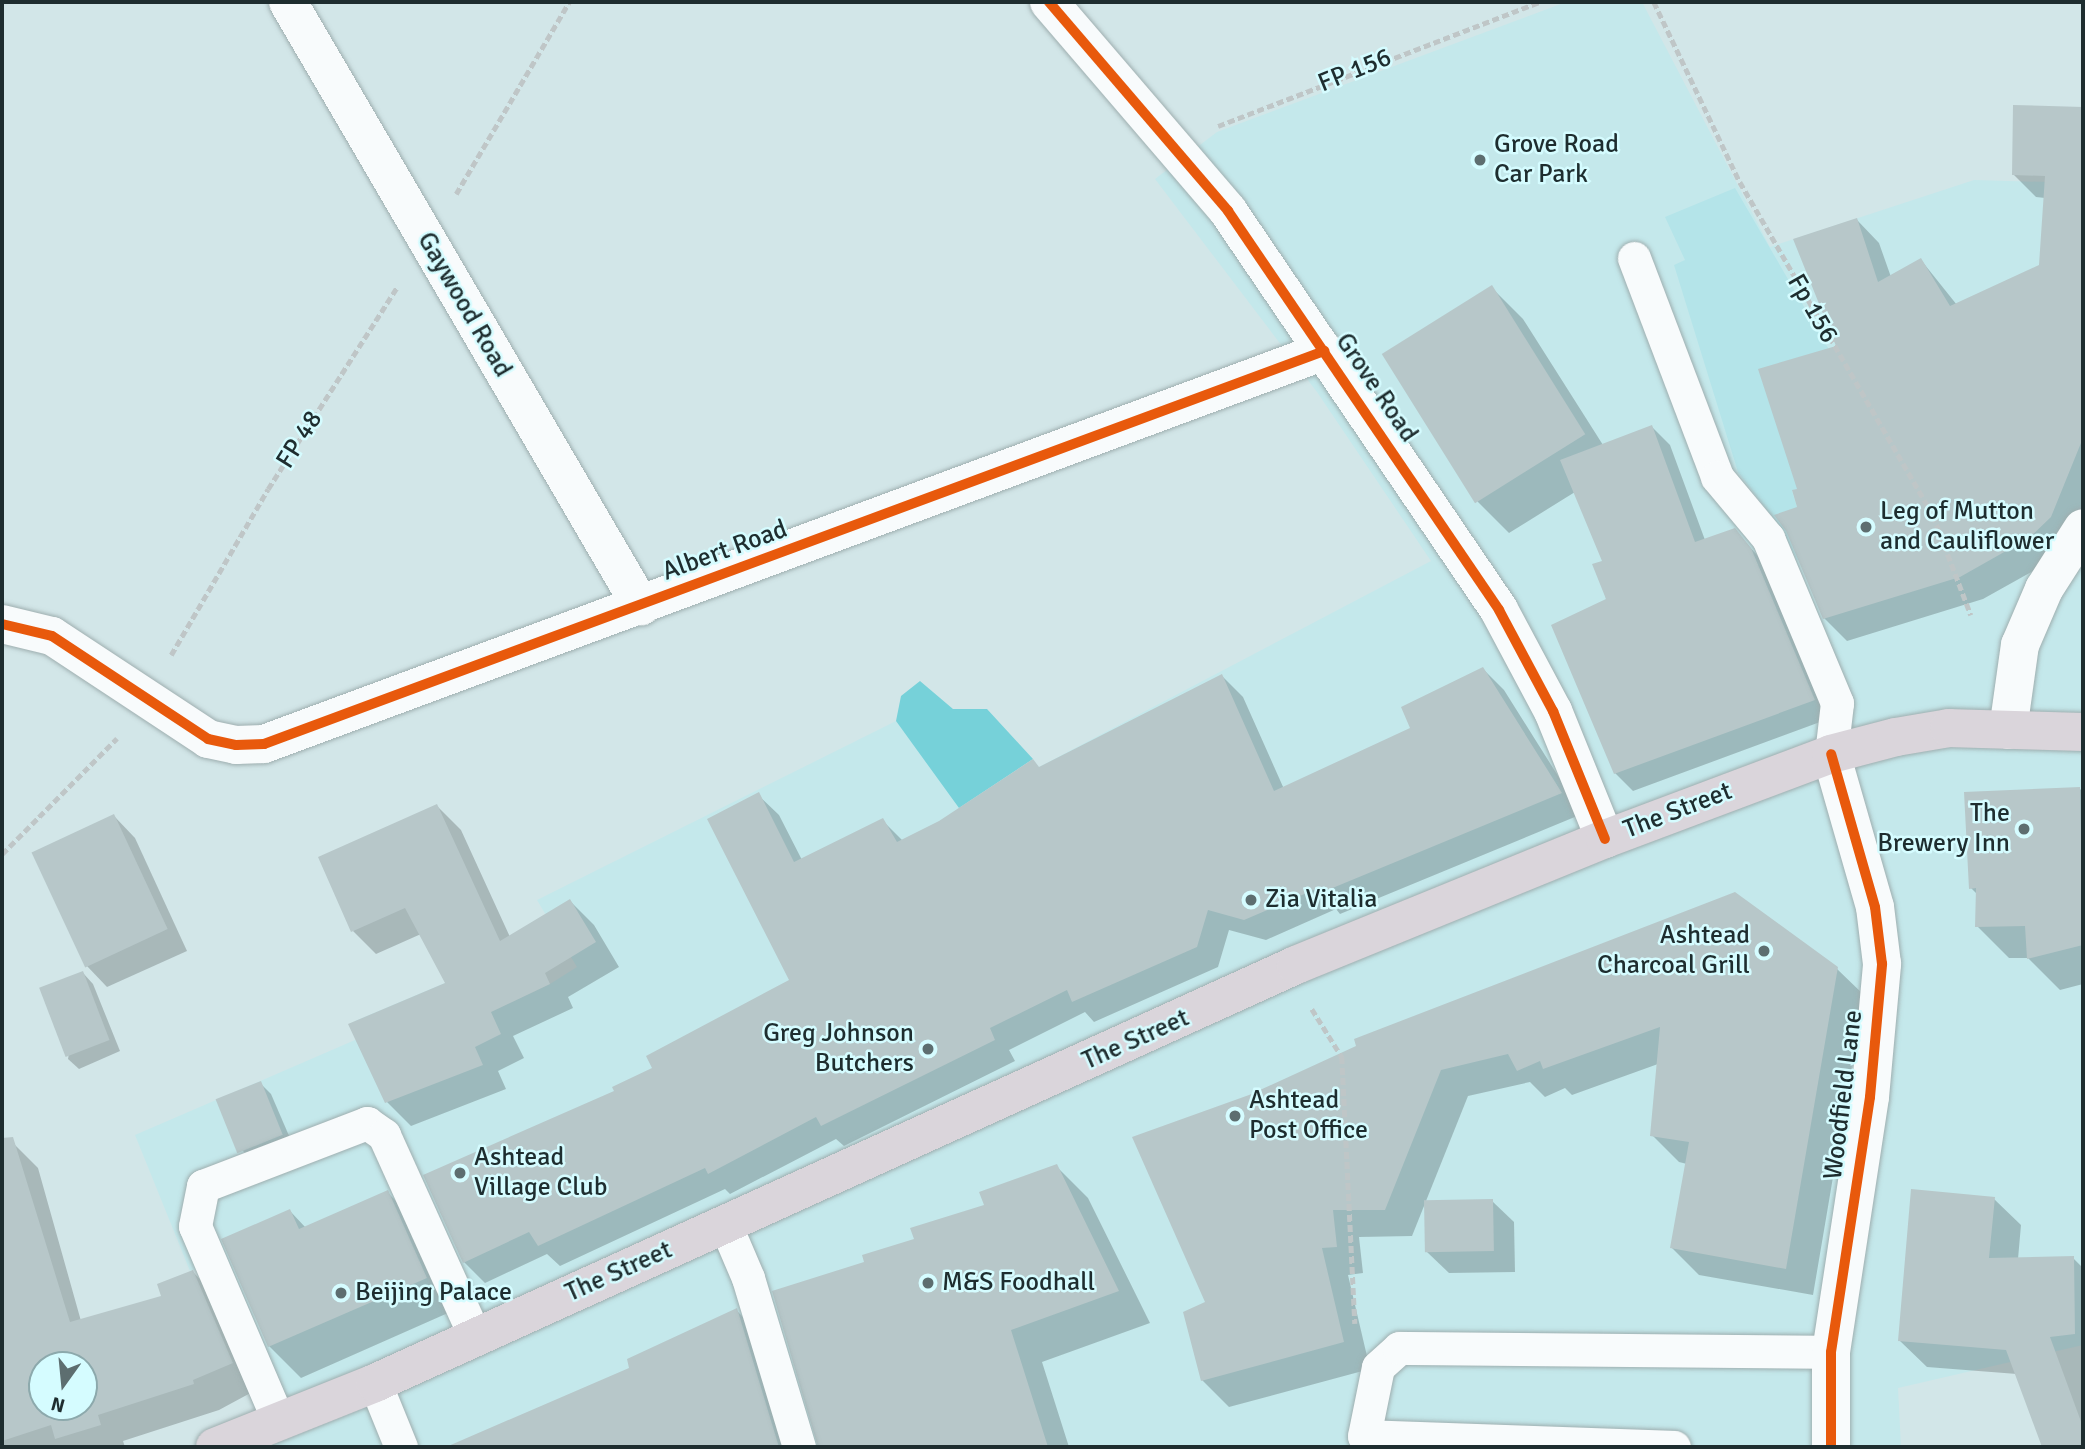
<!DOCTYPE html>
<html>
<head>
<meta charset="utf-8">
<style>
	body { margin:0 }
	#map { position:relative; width:2085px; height:1449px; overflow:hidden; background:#d2e6e8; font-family:Signika,sans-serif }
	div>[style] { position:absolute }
	.built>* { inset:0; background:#c4e8eb }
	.green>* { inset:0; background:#b4e4e9 }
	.forest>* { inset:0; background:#76d1d9 }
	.shadow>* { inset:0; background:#0003 }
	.building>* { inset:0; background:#b7c7c9; transform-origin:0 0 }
	.path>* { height:4.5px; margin-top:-2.25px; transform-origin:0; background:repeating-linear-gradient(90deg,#bfc6c7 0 7px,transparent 0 10.5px) }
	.roads { filter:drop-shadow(0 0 2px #9eaeaf) drop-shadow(0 0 2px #9eaeaf) }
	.lane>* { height:33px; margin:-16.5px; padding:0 16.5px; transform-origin:16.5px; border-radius:16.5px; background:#f8fbfc }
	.street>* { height:38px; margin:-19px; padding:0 19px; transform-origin:19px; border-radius:19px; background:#f8fbfc }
	.secondary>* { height:38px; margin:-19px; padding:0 19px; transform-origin:19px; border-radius:19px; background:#f8fbfc }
	.highway>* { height:38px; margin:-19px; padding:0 19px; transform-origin:19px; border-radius:19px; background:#dad5db }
	.cycleway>* { height:10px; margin:-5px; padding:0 5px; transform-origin:5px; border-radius:5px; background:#e8590c }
	.dots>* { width:19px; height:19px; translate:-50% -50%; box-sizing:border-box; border:4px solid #d5fcff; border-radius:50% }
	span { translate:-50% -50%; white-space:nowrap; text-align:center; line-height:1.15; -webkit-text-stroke:5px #d5fcff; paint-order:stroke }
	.street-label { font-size:26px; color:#1e2d2f }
	.poi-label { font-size:26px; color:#1e2d2f }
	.left { translate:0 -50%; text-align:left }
	.right { translate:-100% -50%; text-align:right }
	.frame { position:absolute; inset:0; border:4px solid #1e2d2f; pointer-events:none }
	.north { position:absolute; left:28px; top:1351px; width:70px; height:70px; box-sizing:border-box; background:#d5fcff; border:2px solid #8ca9ac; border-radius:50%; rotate:195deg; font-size:19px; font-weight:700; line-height:28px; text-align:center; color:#1e2d2f }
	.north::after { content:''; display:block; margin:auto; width:24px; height:32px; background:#5d6e70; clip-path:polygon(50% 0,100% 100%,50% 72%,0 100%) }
</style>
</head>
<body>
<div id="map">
	<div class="built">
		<i style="clip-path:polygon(1566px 2px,1642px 2px,1770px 247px,1974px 180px,2083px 183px,2083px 1345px,1898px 1388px,1901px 1447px,270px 1447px,199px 1268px,190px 1271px,135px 1135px,362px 1037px,355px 1021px,445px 983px,465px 1024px,550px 984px,577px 967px,537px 900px,896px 721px,960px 807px,1033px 759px,1039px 767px,1431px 561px,1317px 392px,1155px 179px,1217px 132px)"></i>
	</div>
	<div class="green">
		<i style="clip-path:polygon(1735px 188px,1856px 396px,1809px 486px,1792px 491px,1812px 556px,1797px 560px,1782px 530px,1738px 472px,1674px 265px,1685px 260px,1665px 217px)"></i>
	</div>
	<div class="forest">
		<i style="clip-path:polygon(920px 681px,953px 709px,987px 709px,1033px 759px,959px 808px,896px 721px,901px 696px)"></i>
	</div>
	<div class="shadow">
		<i style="clip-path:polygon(2015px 107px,2083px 109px,2083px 519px,2071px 550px,1983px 599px,1847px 641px,1824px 618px,1799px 508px,1799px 490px,1838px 347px,1857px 220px,1879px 243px,1891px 277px,1921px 260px,1957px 305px,2040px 266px,2045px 198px,2036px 197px,2013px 174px)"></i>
		<i style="clip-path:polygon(1492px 288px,1523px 319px,1603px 445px,1652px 427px,1670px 445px,1705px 540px,1734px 530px,1769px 568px,1831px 718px,1633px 791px,1615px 773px,1604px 562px,1575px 492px,1509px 533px,1478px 502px,1385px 355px)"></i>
		<i style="clip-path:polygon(1483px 669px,1504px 690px,1582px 814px,1340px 914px,1336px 909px,1266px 940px,1229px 930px,1218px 967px,1094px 1022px,1085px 1012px,1009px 1050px,1015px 1061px,844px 1146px,836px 1139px,730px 1194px,725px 1189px,560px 1266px,547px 1254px,485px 1283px,464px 1262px,616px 1092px,791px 981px,758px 795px,779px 815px,802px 860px,882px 820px,903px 841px,1222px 676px,1243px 697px,1284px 789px,1413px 728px)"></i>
		<i style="clip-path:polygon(2080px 789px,2083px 792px,2083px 984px,2060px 990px,2028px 958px,2009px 958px,1977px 926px,1978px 895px,1971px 888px)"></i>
		<i style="clip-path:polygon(437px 806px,461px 830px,510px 937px,570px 901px,594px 925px,619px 967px,568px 997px,573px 1008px,513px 1036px,524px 1058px,498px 1071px,506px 1089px,411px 1126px,387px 1102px,448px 984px,421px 934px,376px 954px,353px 931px)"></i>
		<i style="clip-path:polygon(114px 816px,135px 838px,187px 951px,107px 987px,86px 965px,34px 853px)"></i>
		<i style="clip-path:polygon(1836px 968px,1864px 995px,1813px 1295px,1699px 1275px,1672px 1248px,1687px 1164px,1679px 1162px,1652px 1135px,1658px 1064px,1572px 1095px,1565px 1088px,1545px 1097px,1530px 1082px,1468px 1096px,1412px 1236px,1359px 1237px,1363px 1273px,1348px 1275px,1370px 1369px,1229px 1407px,1202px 1380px,1207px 1303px,1134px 1138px)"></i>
		<i style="clip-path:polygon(83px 973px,93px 984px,120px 1051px,79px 1069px,68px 1059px)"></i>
		<i style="clip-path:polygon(260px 1083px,271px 1094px,293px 1145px,253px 1161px,242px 1150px)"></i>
		<i style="clip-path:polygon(evenodd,12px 1142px,38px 1168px,81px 1321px,164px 1297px,193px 1272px,219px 1299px,258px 1389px,219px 1410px,123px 1441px,125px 1447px,2px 1447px,2px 1144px,12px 1142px,42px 1365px,84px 1365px,84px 1407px,42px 1407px,42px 1365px)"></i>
		<i style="clip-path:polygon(1056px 1166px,1088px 1198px,1150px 1323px,1042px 1362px,1069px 1447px,819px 1447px,866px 1264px,986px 1206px)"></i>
		<i style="clip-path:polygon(387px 1192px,418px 1223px,457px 1309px,301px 1378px,269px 1346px,224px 1240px,290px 1211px,306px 1228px)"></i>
		<i style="clip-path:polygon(1994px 1199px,2021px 1225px,2018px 1259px,2073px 1258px,2083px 1268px,2083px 1447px,2044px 1447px,2017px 1374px,1927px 1367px,1900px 1341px)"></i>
		<i style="clip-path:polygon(1492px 1201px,1514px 1222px,1515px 1272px,1449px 1273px,1427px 1252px)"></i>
		<i style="clip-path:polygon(736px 1310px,768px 1342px,800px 1447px,450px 1447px,631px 1369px)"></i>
	</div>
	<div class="building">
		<i style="clip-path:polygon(2013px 105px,2083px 107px,2083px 438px,2051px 517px,2029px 538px,1960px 577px,1823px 619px,1786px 531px,1774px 515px,1797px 507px,1792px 490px,1797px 489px,1758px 369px,1836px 346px,1793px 239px,1857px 218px,1878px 282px,1921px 258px,1950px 306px,2039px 265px,2045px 176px,2012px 175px)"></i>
		<i style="left:1492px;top:285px;width:176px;height:130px;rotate:58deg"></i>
		<i style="clip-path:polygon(1652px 425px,1695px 542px,1735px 528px,1751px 548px,1815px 700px,1614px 774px,1551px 625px,1606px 599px,1592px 564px,1602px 561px,1560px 460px)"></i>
		<i style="clip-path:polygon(1483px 667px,1562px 793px,1318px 894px,1316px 889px,1244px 920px,1208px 910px,1197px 947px,1072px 1002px,1067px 990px,990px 1028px,995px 1040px,821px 1126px,816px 1117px,708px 1174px,705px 1168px,538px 1246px,529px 1232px,463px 1263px,423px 1175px,614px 1091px,612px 1087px,652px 1068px,646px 1056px,789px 980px,707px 819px,759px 792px,794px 862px,883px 818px,897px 842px,939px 821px,1033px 759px,1039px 767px,1222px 674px,1274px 791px,1410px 728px,1401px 707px)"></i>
		<i style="clip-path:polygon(2080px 787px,2083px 945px,2027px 959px,2025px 926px,1975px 927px,1976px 888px,1969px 889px,1964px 792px)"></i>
		<i style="clip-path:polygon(437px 804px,500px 941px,570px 899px,596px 942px,545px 973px,550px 984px,491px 1012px,501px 1034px,475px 1047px,483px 1065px,385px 1103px,348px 1024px,445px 983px,405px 908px,351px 932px,318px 857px)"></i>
		<i style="left:114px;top:814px;width:127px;height:91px;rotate:65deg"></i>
		<i style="clip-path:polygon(1735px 892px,1838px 967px,1786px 1269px,1670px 1248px,1689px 1142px,1650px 1136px,1660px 1027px,1543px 1069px,1540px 1061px,1517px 1071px,1508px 1054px,1441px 1070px,1385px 1210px,1333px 1210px,1337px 1247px,1322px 1248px,1344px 1342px,1201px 1381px,1183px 1312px,1205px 1302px,1132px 1137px,1249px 1095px,1356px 1046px,1354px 1039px)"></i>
		<i style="left:83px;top:971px;width:74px;height:47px;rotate:69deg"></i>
		<i style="left:261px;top:1081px;width:58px;height:49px;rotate:68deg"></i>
		<i style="clip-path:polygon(evenodd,13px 1137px,70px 1322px,161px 1296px,157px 1284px,193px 1270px,233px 1363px,193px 1380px,194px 1384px,98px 1415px,101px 1425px,55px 1439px,51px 1425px,2px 1441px,2px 1138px,13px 1137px,42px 1365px,84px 1365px,84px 1407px,42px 1407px,42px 1365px)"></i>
		<i style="clip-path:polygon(1057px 1164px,1119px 1291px,1011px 1330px,1048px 1447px,818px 1447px,772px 1291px,864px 1262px,862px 1255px,914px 1239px,910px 1228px,984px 1205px,979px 1192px)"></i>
		<i style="clip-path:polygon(1911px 1189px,1995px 1197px,1989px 1258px,2074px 1256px,2075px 1334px,2050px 1337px,2083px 1427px,2083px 1447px,2042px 1447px,2006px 1350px,1898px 1341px)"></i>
		<i style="clip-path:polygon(388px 1190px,427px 1278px,268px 1347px,221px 1239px,290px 1209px,299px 1229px)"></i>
		<i style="left:1493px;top:1199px;width:52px;height:69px;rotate:89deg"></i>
		<i style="clip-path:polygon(737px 1308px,779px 1447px,446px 1447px,629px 1368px,627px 1359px)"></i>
	</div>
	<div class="path">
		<i style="left:1654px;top:2px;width:199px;rotate:64.5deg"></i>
		<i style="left:1740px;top:182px;width:385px;rotate:59.9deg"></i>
		<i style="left:1933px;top:515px;width:107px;rotate:69.2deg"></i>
		<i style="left:1218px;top:126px;width:344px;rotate:-21.1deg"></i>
		<i style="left:456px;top:194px;width:223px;rotate:-59.5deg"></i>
		<i style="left:171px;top:655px;width:192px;rotate:-59.7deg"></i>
		<i style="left:268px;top:489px;width:240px;rotate:-57.4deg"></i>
		<i style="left:2px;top:854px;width:163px;rotate:-45.2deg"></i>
		<i style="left:1312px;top:1009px;width:57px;rotate:58deg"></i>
		<i style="left:1342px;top:1057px;width:267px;rotate:87.2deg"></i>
	</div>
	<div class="roads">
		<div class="lane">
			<i style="left:1634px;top:258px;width:234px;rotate:69.2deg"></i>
			<i style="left:1717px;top:477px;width:80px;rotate:50.1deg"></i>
			<i style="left:1768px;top:538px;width:179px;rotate:67.3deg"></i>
			<i style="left:1837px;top:703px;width:51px;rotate:96.7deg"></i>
			<i style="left:725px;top:1224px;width:59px;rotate:66.9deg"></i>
			<i style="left:748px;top:1278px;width:177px;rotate:73.2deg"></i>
			<i style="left:375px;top:1383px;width:69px;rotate:67.9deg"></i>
			<i style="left:279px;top:1422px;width:213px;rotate:-113.2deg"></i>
			<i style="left:195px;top:1226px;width:41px;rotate:-78.7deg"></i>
			<i style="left:203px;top:1186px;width:176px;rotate:-21deg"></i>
			<i style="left:367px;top:1123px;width:21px;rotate:35deg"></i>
			<i style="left:384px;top:1135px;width:222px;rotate:65.7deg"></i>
			<i style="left:1674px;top:1447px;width:310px;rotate:-178deg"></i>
			<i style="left:1364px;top:1436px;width:70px;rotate:-78.5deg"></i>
			<i style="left:1378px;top:1367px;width:28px;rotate:-42deg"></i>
			<i style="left:1399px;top:1348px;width:432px;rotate:0.5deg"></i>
		</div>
		<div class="street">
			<i style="left:288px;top:2px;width:700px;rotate:59.7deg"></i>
			<i style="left:1049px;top:2px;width:275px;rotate:49.4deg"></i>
			<i style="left:1228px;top:211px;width:482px;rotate:55.8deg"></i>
			<i style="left:1499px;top:610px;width:115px;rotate:61.9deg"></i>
			<i style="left:1553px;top:711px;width:138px;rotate:67.9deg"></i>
			<i style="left:2px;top:624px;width:51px;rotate:13.5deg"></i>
			<i style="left:52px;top:636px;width:187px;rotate:33.4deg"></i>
			<i style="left:208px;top:739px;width:29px;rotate:12deg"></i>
			<i style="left:236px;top:745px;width:28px;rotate:-2deg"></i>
			<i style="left:264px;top:744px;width:1131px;rotate:-20.34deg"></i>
			<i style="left:2008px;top:730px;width:86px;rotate:-82deg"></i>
			<i style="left:2020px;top:645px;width:61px;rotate:-66.8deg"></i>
			<i style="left:2044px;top:589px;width:72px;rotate:-57.4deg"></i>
		</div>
		<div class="secondary">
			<i style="left:1831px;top:1447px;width:95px;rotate:-90deg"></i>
			<i style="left:1831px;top:1352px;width:258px;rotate:-81.3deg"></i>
			<i style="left:1870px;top:1097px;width:134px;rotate:-84.8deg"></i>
			<i style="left:1882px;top:964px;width:57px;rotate:-97deg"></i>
			<i style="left:1875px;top:907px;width:159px;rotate:-106deg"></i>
		</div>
		<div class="highway">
			<i style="left:215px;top:1447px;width:172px;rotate:-21.8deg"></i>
			<i style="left:375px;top:1383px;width:1011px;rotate:-24.41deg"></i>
			<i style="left:1296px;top:965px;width:334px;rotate:-22.2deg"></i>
			<i style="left:1605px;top:839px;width:241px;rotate:-20.6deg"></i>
			<i style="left:1831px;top:754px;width:67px;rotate:-14.7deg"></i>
			<i style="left:1896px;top:737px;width:54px;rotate:-9.6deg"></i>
			<i style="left:1949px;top:728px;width:134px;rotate:1.7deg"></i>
		</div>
	</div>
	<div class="cycleway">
		<i style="left:1049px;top:2px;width:275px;rotate:49.4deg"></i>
		<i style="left:1228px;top:211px;width:482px;rotate:55.8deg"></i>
		<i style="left:1499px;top:610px;width:115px;rotate:61.9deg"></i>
		<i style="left:1553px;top:711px;width:138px;rotate:67.9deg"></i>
		<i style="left:2px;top:624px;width:51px;rotate:13.5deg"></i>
		<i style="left:52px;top:636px;width:187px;rotate:33.4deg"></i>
		<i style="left:208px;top:739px;width:29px;rotate:12deg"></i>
		<i style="left:236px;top:745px;width:28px;rotate:-2deg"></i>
		<i style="left:264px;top:744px;width:1131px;rotate:-20.34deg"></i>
		<i style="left:1831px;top:1447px;width:95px;rotate:-90deg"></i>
		<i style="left:1831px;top:1352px;width:258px;rotate:-81.3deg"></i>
		<i style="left:1870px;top:1097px;width:134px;rotate:-84.8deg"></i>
		<i style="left:1882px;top:964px;width:57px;rotate:-97deg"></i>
		<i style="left:1875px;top:907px;width:159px;rotate:-106deg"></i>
	</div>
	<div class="dots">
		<i style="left:1480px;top:160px;background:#5d6e70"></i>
		<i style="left:1866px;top:527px;background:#5d6e70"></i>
		<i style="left:2024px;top:829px;background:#5d6e70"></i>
		<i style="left:1251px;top:900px;background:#5d6e70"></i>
		<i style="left:1764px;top:951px;background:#5d6e70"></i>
		<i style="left:928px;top:1049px;background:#5d6e70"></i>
		<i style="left:1235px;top:1116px;background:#5d6e70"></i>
		<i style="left:460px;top:1173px;background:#5d6e70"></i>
		<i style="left:928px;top:1283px;background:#5d6e70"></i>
		<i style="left:341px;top:1293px;background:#5d6e70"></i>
	</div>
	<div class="street-label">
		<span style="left:1355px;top:71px;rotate:-22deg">FP 156</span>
		<span style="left:464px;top:305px;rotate:60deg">Gaywood Road</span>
		<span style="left:1812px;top:309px;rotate:60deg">Fp 156</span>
		<span style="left:1376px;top:388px;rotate:56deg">Grove Road</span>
		<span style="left:300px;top:440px;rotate:-58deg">FP 48</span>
		<span style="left:725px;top:551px;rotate:-20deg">Albert Road</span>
		<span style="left:1678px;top:811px;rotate:-21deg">The Street</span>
		<span style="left:1136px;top:1040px;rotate:-24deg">The Street</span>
		<span style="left:1844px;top:1095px;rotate:-83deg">Woodfield Lane</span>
		<span style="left:619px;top:1272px;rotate:-24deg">The Street</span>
	</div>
	<div class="poi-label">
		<span class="left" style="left:1494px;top:160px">Grove Road<br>Car Park</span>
		<span class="left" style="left:1880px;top:527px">Leg of Mutton<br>and Cauliflower</span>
		<span class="right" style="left:2010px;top:829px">The<br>Brewery Inn</span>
		<span class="left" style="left:1265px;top:900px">Zia Vitalia</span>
		<span class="right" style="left:1750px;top:951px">Ashtead<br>Charcoal Grill</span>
		<span class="right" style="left:914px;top:1049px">Greg Johnson<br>Butchers</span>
		<span class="left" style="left:1249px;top:1116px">Ashtead<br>Post Office</span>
		<span class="left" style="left:474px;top:1173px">Ashtead<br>Village Club</span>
		<span class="left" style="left:942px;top:1283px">M&amp;S Foodhall</span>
		<span class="left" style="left:355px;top:1293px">Beijing Palace</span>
	</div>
	<div class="frame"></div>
	<div class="north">N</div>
</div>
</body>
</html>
